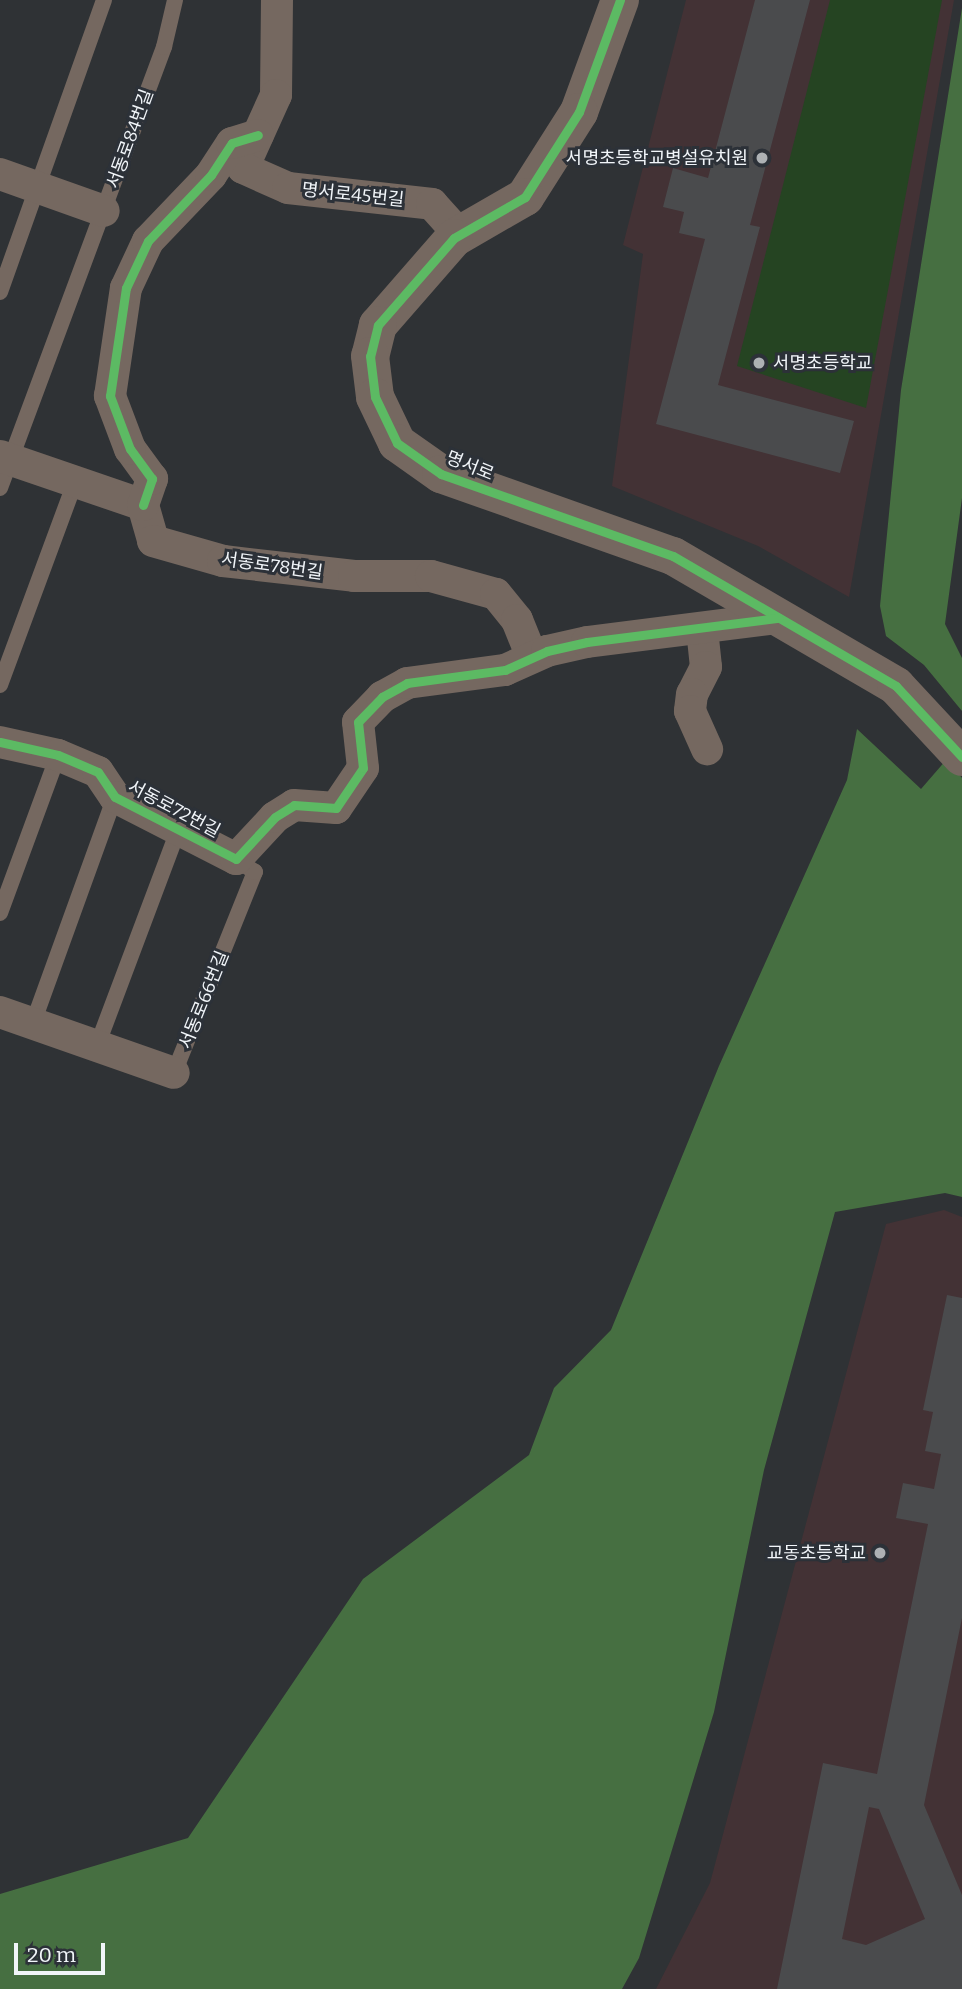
<!DOCTYPE html>
<html>
<head>
<meta charset="utf-8">
<style>
	body { margin:0 }
	#map { position:relative; width:962px; height:1989px; overflow:hidden; background:#2f3235; font-family:Bitter,"Noto Sans KR",serif }
	div>[style] { position:absolute }
	.education>* { inset:0; background:#433235 }
	.green>* { inset:0; background:#254422 }
	.forest>* { inset:0; background:#466f41 }
	.building>* { inset:0; background:#4a4b4d }
	.service>* { height:16px; margin:-8px; padding:0 8px; transform-origin:8px; border-radius:8px; background:#756860 }
	.minor>* { height:32px; margin:-16px; padding:0 16px; transform-origin:16px; border-radius:16px; background:#756860 }
	.tertiary>* { height:38px; margin:-19px; padding:0 19px; transform-origin:19px; border-radius:19px; background:#756860 }
	.cycleway>* { height:9px; margin:-4.5px; padding:0 4.5px; transform-origin:4.5px; border-radius:4.5px; background:#5cba63 }
	.dots>* { width:19px; height:19px; translate:-50% -50%; box-sizing:border-box; border:4px solid #2c3138; border-radius:50% }
	span { translate:-50% -50%; white-space:nowrap; text-align:center; line-height:1.15; -webkit-text-stroke:6px #2c3138; paint-order:stroke }
	.street-label { font-size:18px; color:#f1f5f9 }
	.poi-label { font-size:18px; color:#f1f5f9 }
	.right { translate:-100% -50%; text-align:right }
	.left { translate:0 -50%; text-align:left }
	.scale { position:absolute; left:14px; top:1943px; width:91px; height:32px; box-sizing:border-box; border:4px solid #f1f5f9; border-top:0; padding-left:9px; font-size:21px; line-height:24px; white-space:nowrap; color:#f1f5f9; -webkit-text-stroke:5px #2c3138; paint-order:stroke }
</style>
</head>
<body>
<div id="map">
	<div class="education">
		<i style="clip-path:polygon(686px 0,954px 0,849px 597px,758px 546px,612px 486px,643px 254px,623px 245px)"></i>
		<i style="clip-path:polygon(944px 1210px,962px 1217px,962px 1989px,656px 1989px,710px 1883px,886px 1224px)"></i>
	</div>
	<div class="green">
		<i style="clip-path:polygon(830px 0,942px 0,866px 408px,737px 366px)"></i>
	</div>
	<div class="forest">
		<i style="clip-path:polygon(962px 8px,962px 498px,945px 624px,962px 658px,962px 711px,924px 665px,886px 636px,880px 606px,901px 390px)"></i>
		<i style="clip-path:polygon(857px 729px,921px 789px,947px 759px,962px 778px,962px 1197px,945px 1193px,835px 1212px,764px 1470px,714px 1712px,639px 1958px,622px 1989px,0 1989px,0 1894px,188px 1838px,363px 1579px,529px 1455px,554px 1388px,611px 1330px,719px 1066px,847px 780px)"></i>
	</div>
	<div class="building">
		<i style="clip-path:polygon(755px 0,810px 0,750px 225px,760px 227px,718px 385px,854px 421px,840px 473px,656px 424px,705px 239px,679px 233px,684px 212px,663px 207px,673px 168px,708px 178px)"></i>
		<i style="clip-path:polygon(evenodd,947px 1295px,962px 1298px,962px 1618px,924px 1805px,962px 1895px,962px 1989px,777px 1989px,823px 1763px,877px 1774px,928px 1524px,896px 1518px,903px 1483px,934px 1489px,941px 1454px,925px 1451px,933px 1412px,923px 1410px,947px 1295px,869px 1807px,879px 1809px,925px 1919px,866px 1945px,842px 1939px,869px 1807px)"></i>
	</div>
	<div class="service">
		<i style="left:0;top:292px;width:310px;rotate:-70.4deg"></i>
		<i style="left:0;top:488px;width:471px;rotate:-69.6deg"></i>
		<i style="left:164px;top:47px;width:48px;rotate:-76.8deg"></i>
		<i style="left:0;top:685px;width:216px;rotate:-69.7deg"></i>
		<i style="left:0;top:913px;width:168px;rotate:-69.8deg"></i>
		<i style="left:33px;top:1023px;width:240px;rotate:-70.1deg"></i>
		<i style="left:97px;top:1046px;width:231px;rotate:-69.4deg"></i>
		<i style="left:174px;top:1073px;width:217px;rotate:-68.1deg"></i>
		<i style="left:255px;top:872px;width:23px;rotate:-146deg"></i>
	</div>
	<div class="minor">
		<i style="left:277px;top:0;width:95px;rotate:90.6deg"></i>
		<i style="left:276px;top:95px;width:80px;rotate:114.3deg"></i>
		<i style="left:243px;top:168px;width:49px;rotate:24deg"></i>
		<i style="left:288px;top:188px;width:145px;rotate:6.3deg"></i>
		<i style="left:432px;top:204px;width:42px;rotate:47.9deg"></i>
		<i style="left:0;top:174px;width:110px;rotate:19.6deg"></i>
		<i style="left:0;top:456px;width:151px;rotate:18.9deg"></i>
		<i style="left:143px;top:505px;width:37px;rotate:74deg"></i>
		<i style="left:153px;top:541px;width:73px;rotate:15.9deg"></i>
		<i style="left:223px;top:561px;width:132px;rotate:6.5deg"></i>
		<i style="left:354px;top:576px;width:77px"></i>
		<i style="left:431px;top:576px;width:67px;rotate:15.5deg"></i>
		<i style="left:496px;top:594px;width:33px;rotate:51deg"></i>
		<i style="left:517px;top:620px;width:40px;rotate:68deg"></i>
		<i style="left:143px;top:505px;width:28px;rotate:-71deg"></i>
		<i style="left:152px;top:479px;width:37px;rotate:-126deg"></i>
		<i style="left:130px;top:449px;width:57px;rotate:-110.7deg"></i>
		<i style="left:110px;top:396px;width:109px;rotate:-81.6deg"></i>
		<i style="left:126px;top:288px;width:52px;rotate:-64.9deg"></i>
		<i style="left:148px;top:241px;width:91px;rotate:-46.3deg"></i>
		<i style="left:211px;top:175px;width:38px;rotate:-57deg"></i>
		<i style="left:232px;top:143px;width:27px;rotate:-17deg"></i>
		<i style="left:702px;top:629px;width:38px;rotate:84deg"></i>
		<i style="left:706px;top:667px;width:30px;rotate:117deg"></i>
		<i style="left:692px;top:694px;width:17px;rotate:97deg"></i>
		<i style="left:690px;top:711px;width:42px;rotate:65.9deg"></i>
		<i style="left:0;top:742px;width:59px;rotate:12.6deg"></i>
		<i style="left:58px;top:755px;width:43px;rotate:23deg"></i>
		<i style="left:98px;top:772px;width:30px;rotate:56deg"></i>
		<i style="left:115px;top:797px;width:136px;rotate:27.1deg"></i>
		<i style="left:236px;top:859px;width:57px;rotate:-47.1deg"></i>
		<i style="left:275px;top:817px;width:22px;rotate:-32deg"></i>
		<i style="left:294px;top:805px;width:42px;rotate:4.1deg"></i>
		<i style="left:336px;top:808px;width:48px;rotate:-56deg"></i>
		<i style="left:363px;top:768px;width:46px;rotate:-96.2deg"></i>
		<i style="left:358px;top:722px;width:35px;rotate:-46deg"></i>
		<i style="left:382px;top:697px;width:29px;rotate:-29deg"></i>
		<i style="left:407px;top:683px;width:99px;rotate:-7.6deg"></i>
		<i style="left:505px;top:670px;width:46px;rotate:-24.3deg"></i>
		<i style="left:547px;top:651px;width:41px;rotate:-12.7deg"></i>
		<i style="left:587px;top:642px;width:193px;rotate:-7.2deg"></i>
		<i style="left:0;top:1012px;width:184px;rotate:19.3deg"></i>
	</div>
	<div class="tertiary">
		<i style="left:620px;top:0;width:119px;rotate:110.1deg"></i>
		<i style="left:579px;top:112px;width:101px;rotate:122.4deg"></i>
		<i style="left:525px;top:197px;width:82px;rotate:150deg"></i>
		<i style="left:454px;top:238px;width:116px;rotate:131.1deg"></i>
		<i style="left:378px;top:325px;width:32px;rotate:104deg"></i>
		<i style="left:370px;top:356px;width:41px;rotate:83deg"></i>
		<i style="left:375px;top:397px;width:51px;rotate:64.4deg"></i>
		<i style="left:397px;top:443px;width:54px;rotate:35.2deg"></i>
		<i style="left:441px;top:474px;width:246px;rotate:19.5deg"></i>
		<i style="left:673px;top:556px;width:258px;rotate:30.2deg"></i>
		<i style="left:896px;top:686px;width:97px;rotate:47.1deg"></i>
	</div>
	<div class="cycleway">
		<i style="left:620px;top:0;width:119px;rotate:110.1deg"></i>
		<i style="left:579px;top:112px;width:101px;rotate:122.4deg"></i>
		<i style="left:525px;top:197px;width:82px;rotate:150deg"></i>
		<i style="left:454px;top:238px;width:116px;rotate:131.1deg"></i>
		<i style="left:378px;top:325px;width:32px;rotate:104deg"></i>
		<i style="left:370px;top:356px;width:41px;rotate:83deg"></i>
		<i style="left:375px;top:397px;width:51px;rotate:64.4deg"></i>
		<i style="left:397px;top:443px;width:54px;rotate:35.2deg"></i>
		<i style="left:441px;top:474px;width:246px;rotate:19.5deg"></i>
		<i style="left:673px;top:556px;width:258px;rotate:30.2deg"></i>
		<i style="left:896px;top:686px;width:97px;rotate:47.1deg"></i>
		<i style="left:143px;top:505px;width:28px;rotate:-71deg"></i>
		<i style="left:152px;top:479px;width:37px;rotate:-126deg"></i>
		<i style="left:130px;top:449px;width:57px;rotate:-110.7deg"></i>
		<i style="left:110px;top:396px;width:109px;rotate:-81.6deg"></i>
		<i style="left:126px;top:288px;width:52px;rotate:-64.9deg"></i>
		<i style="left:148px;top:241px;width:91px;rotate:-46.3deg"></i>
		<i style="left:211px;top:175px;width:38px;rotate:-57deg"></i>
		<i style="left:232px;top:143px;width:27px;rotate:-17deg"></i>
		<i style="left:0;top:742px;width:59px;rotate:12.6deg"></i>
		<i style="left:58px;top:755px;width:43px;rotate:23deg"></i>
		<i style="left:98px;top:772px;width:30px;rotate:56deg"></i>
		<i style="left:115px;top:797px;width:136px;rotate:27.1deg"></i>
		<i style="left:236px;top:859px;width:57px;rotate:-47.1deg"></i>
		<i style="left:275px;top:817px;width:22px;rotate:-32deg"></i>
		<i style="left:294px;top:805px;width:42px;rotate:4.1deg"></i>
		<i style="left:336px;top:808px;width:48px;rotate:-56deg"></i>
		<i style="left:363px;top:768px;width:46px;rotate:-96.2deg"></i>
		<i style="left:358px;top:722px;width:35px;rotate:-46deg"></i>
		<i style="left:382px;top:697px;width:29px;rotate:-29deg"></i>
		<i style="left:407px;top:683px;width:99px;rotate:-7.6deg"></i>
		<i style="left:505px;top:670px;width:46px;rotate:-24.3deg"></i>
		<i style="left:547px;top:651px;width:41px;rotate:-12.7deg"></i>
		<i style="left:587px;top:642px;width:193px;rotate:-7.2deg"></i>
	</div>
	<div class="dots">
		<i style="left:762px;top:158px;background:#adb1b4"></i>
		<i style="left:759px;top:363px;background:#adb1b4"></i>
		<i style="left:880px;top:1553px;background:#adb1b4"></i>
	</div>
	<div class="street-label">
		<span style="left:130px;top:139px;rotate:-70deg">서동로84번길</span>
		<span style="left:353px;top:195px;rotate:6deg">명서로45번길</span>
		<span style="left:470px;top:466px;rotate:22deg">명서로</span>
		<span style="left:272px;top:566px;rotate:8deg">서동로78번길</span>
		<span style="left:174px;top:809px;rotate:28deg">서동로72번길</span>
		<span style="left:204px;top:1000px;rotate:-68deg">서동로66번길</span>
	</div>
	<div class="poi-label">
		<span class="right" style="left:748px;top:158px">서명초등학교병설유치원</span>
		<span class="left" style="left:773px;top:363px">서명초등학교</span>
		<span class="right" style="left:866px;top:1553px">교동초등학교</span>
	</div>
	<div class="scale">20 m</div>
</div>
</body>
</html>
